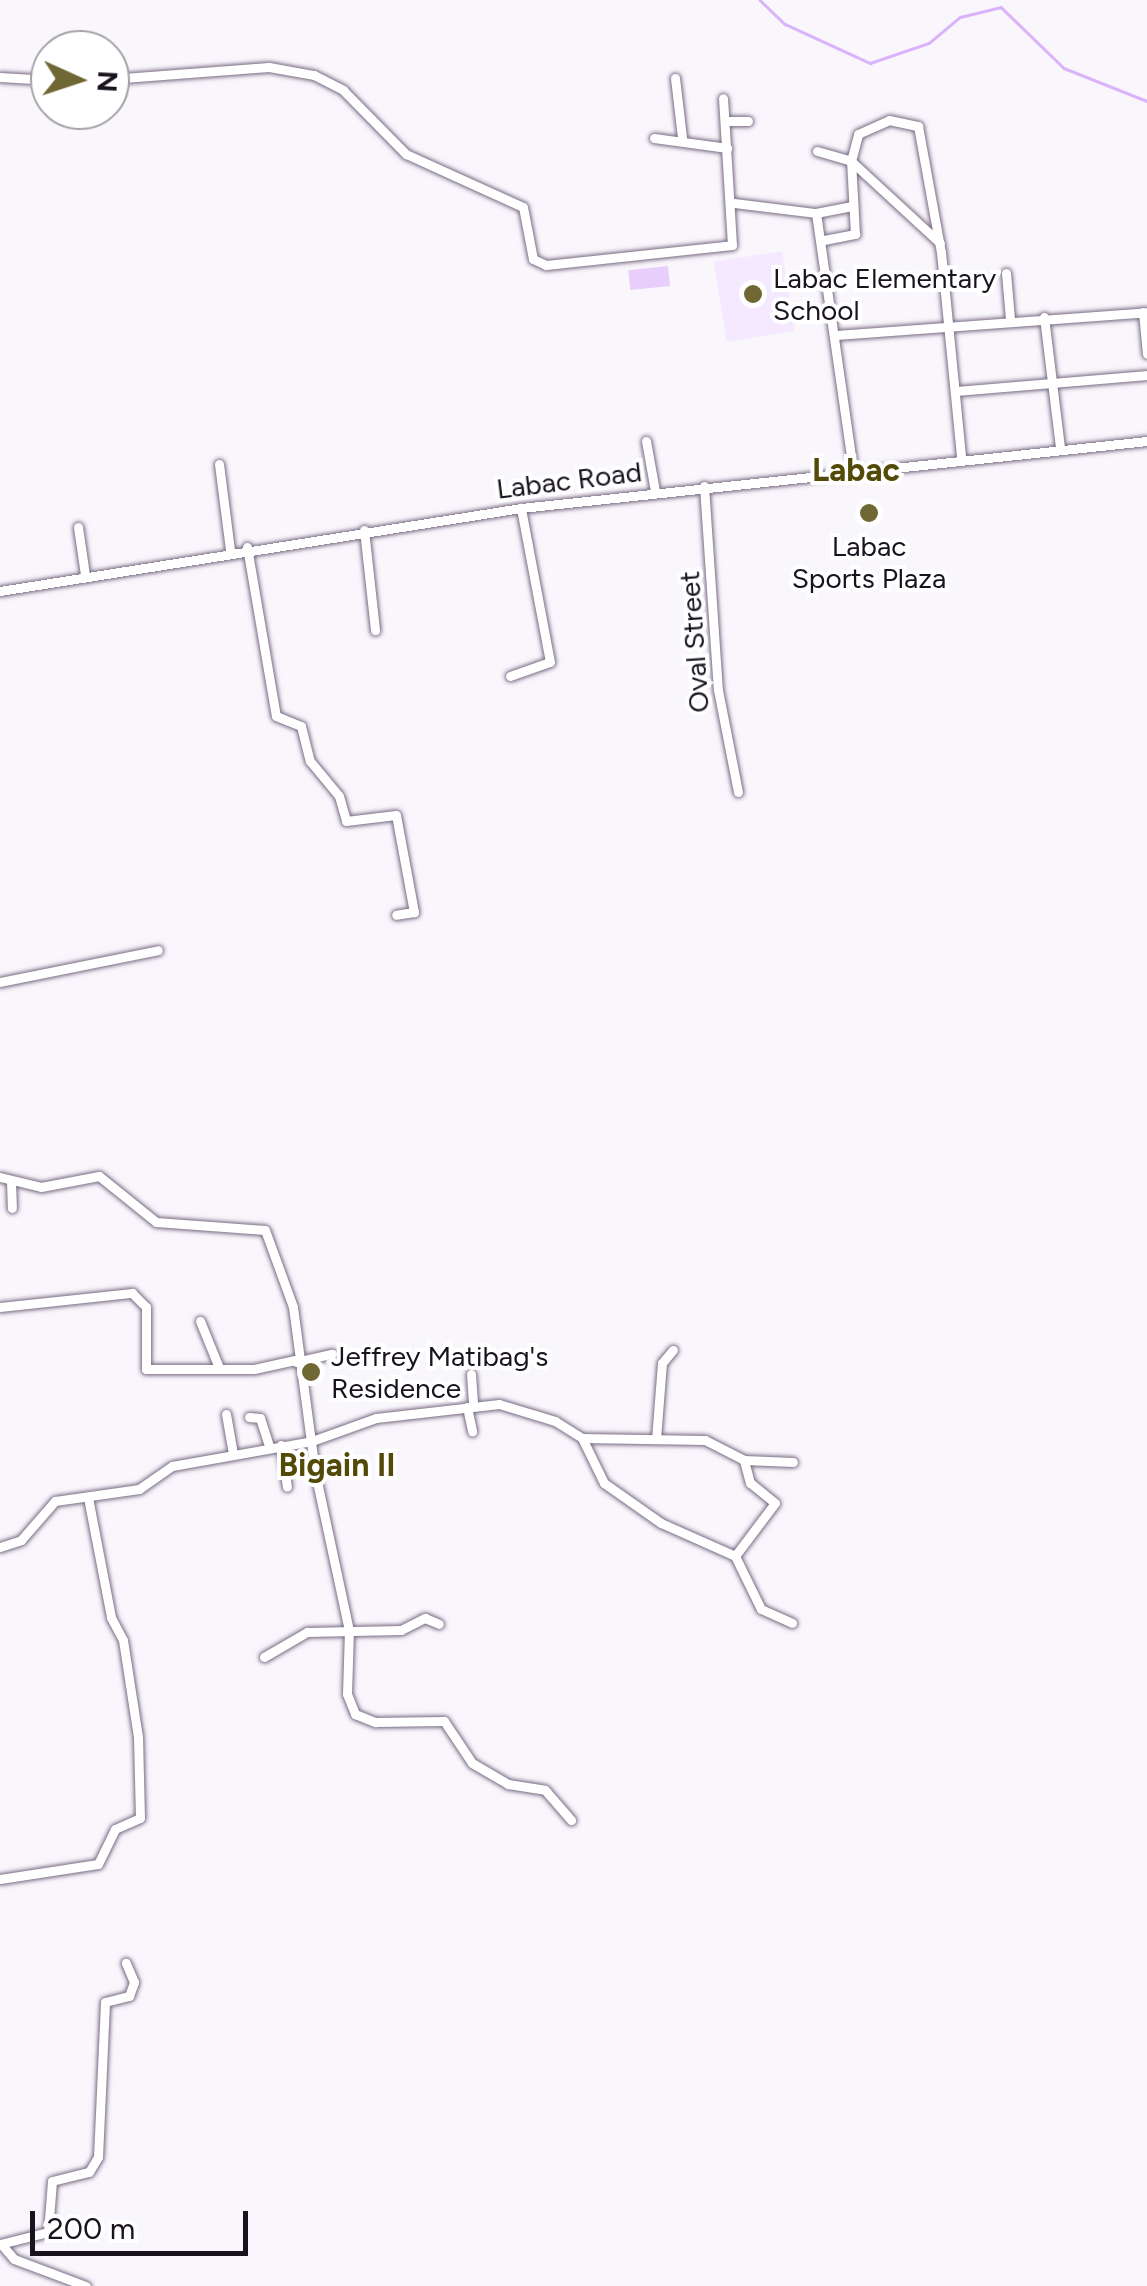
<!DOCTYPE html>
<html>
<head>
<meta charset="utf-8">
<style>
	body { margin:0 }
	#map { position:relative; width:1147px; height:2286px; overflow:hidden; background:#f9f6fc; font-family:Figtree,sans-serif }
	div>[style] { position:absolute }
	.built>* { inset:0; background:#f5e9ff; transform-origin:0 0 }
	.green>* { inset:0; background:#e8cffb; transform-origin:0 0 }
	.stream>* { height:2.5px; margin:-1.25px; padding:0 1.25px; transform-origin:1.25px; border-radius:1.25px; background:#dbb3fa }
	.roads { filter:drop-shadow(0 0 2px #796b84) drop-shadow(0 0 2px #796b84) }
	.minor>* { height:9px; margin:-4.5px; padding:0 4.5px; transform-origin:4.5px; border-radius:4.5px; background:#fff }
	.dots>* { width:28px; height:28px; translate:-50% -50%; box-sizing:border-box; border:5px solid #fff; border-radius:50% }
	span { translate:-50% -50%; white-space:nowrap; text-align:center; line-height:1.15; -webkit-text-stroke:8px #fff; paint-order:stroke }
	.poi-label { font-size:28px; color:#19131d }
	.left { translate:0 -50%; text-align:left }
	.street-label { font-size:28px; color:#19131d }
	.quarter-label { font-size:32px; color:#534a08; font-weight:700 }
	.north { position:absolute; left:30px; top:30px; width:100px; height:100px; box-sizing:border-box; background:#fff; border:2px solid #a3a1a5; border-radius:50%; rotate:93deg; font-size:28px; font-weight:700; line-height:40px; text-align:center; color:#19131d }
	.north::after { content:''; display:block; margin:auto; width:35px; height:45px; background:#706834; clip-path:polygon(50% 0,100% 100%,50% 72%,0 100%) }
	.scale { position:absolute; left:30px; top:2211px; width:218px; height:45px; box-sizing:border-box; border:5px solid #19131d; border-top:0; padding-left:12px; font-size:30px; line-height:35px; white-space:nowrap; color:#19131d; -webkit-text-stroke:8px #fff; paint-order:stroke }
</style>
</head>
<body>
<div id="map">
	<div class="built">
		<i style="left:782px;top:251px;width:81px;height:69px;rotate:81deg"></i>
	</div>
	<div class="green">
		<i style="left:668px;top:266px;width:20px;height:40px;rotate:84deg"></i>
	</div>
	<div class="stream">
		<i style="left:760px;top:0;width:35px;rotate:44deg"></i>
		<i style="left:785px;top:24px;width:94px;rotate:24.6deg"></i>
		<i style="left:870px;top:63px;width:62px;rotate:-18.7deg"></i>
		<i style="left:929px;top:43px;width:40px;rotate:-40deg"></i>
		<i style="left:960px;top:17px;width:42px;rotate:-13.7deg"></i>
		<i style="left:1001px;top:7px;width:88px;rotate:44.1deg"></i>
		<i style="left:1064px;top:68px;width:89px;rotate:21.7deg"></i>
	</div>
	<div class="roads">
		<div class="minor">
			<i style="left:0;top:77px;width:50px;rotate:3.4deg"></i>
			<i style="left:675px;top:78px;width:60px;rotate:83.3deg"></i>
			<i style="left:110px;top:79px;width:159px;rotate:-4.3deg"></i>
			<i style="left:269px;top:67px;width:46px;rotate:10.1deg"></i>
			<i style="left:314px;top:75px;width:33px;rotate:27deg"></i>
			<i style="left:343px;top:90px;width:90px;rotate:45.5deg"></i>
			<i style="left:406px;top:154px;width:128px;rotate:24.4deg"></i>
			<i style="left:523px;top:207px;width:53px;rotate:79.1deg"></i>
			<i style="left:533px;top:259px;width:14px;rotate:25deg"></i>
			<i style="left:546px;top:265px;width:187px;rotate:-6.1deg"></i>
			<i style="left:732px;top:245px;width:147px;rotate:-93.5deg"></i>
			<i style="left:725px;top:121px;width:23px"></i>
			<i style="left:654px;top:138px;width:74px;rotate:7.8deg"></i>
			<i style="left:817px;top:151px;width:35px;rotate:16deg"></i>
			<i style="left:851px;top:161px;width:121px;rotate:42.7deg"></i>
			<i style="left:734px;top:203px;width:83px;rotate:7deg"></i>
			<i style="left:816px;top:213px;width:261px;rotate:81.8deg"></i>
			<i style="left:816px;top:213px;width:38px;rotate:-11deg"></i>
			<i style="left:824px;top:240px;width:32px;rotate:-11deg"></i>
			<i style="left:855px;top:234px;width:73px;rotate:-93.1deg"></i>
			<i style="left:851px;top:161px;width:28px;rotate:-75deg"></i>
			<i style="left:858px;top:134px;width:34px;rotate:-24deg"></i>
			<i style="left:889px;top:120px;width:30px;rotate:12deg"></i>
			<i style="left:918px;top:126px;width:128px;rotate:79.7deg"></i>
			<i style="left:941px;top:252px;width:206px;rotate:84.4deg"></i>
			<i style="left:1006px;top:273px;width:46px;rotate:85deg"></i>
			<i style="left:1143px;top:312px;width:42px;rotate:84.6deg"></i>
			<i style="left:1044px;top:317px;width:132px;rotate:83deg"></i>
			<i style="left:836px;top:335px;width:312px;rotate:-4.2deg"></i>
			<i style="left:956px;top:391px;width:192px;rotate:-4.8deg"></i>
			<i style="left:646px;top:441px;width:51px;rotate:79.8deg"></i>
			<i style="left:219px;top:464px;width:87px;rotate:82.7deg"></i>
			<i style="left:704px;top:486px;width:204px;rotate:86.1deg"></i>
			<i style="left:718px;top:690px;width:104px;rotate:78.9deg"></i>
			<i style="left:78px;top:527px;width:49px;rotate:81.7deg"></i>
			<i style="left:364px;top:530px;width:101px;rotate:83.7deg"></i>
			<i style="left:247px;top:547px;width:171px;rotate:80.3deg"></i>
			<i style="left:276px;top:716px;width:27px;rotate:22deg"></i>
			<i style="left:301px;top:726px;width:36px;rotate:76deg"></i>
			<i style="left:310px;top:761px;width:45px;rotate:50.4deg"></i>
			<i style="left:339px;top:796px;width:26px;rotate:74deg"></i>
			<i style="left:346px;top:821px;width:50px;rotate:-6.8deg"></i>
			<i style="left:396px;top:815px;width:99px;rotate:79.5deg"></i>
			<i style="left:414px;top:912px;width:18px;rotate:171deg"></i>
			<i style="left:0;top:591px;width:528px;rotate:-9.05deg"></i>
			<i style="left:521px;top:508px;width:630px;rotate:-6.11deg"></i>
			<i style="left:510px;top:676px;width:42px;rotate:-19.3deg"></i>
			<i style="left:550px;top:662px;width:157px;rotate:-100.7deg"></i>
			<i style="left:0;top:982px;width:161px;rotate:-11.4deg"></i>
			<i style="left:0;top:1177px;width:42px;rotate:13.7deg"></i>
			<i style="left:41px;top:1187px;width:59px;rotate:-10.7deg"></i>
			<i style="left:99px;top:1176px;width:73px;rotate:38.9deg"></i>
			<i style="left:156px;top:1222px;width:109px;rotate:4.2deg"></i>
			<i style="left:265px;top:1230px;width:82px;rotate:70deg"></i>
			<i style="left:293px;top:1307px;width:166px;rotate:82.4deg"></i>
			<i style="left:315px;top:1472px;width:162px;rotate:77.9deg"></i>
			<i style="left:349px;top:1630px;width:64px;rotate:91.8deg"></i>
			<i style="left:347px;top:1694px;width:22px;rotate:68deg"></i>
			<i style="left:355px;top:1714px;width:22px;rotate:22deg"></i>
			<i style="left:375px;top:1722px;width:69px;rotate:-0.8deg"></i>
			<i style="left:444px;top:1721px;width:50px;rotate:56.3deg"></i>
			<i style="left:472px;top:1763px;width:42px;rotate:30.3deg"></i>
			<i style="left:508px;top:1784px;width:37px;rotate:9deg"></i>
			<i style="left:545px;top:1790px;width:40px;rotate:49deg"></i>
			<i style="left:11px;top:1182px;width:26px;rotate:88deg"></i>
			<i style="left:0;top:1307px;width:133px;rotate:-6.1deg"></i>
			<i style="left:132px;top:1293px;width:20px;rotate:45deg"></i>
			<i style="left:146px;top:1307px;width:62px;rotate:90deg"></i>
			<i style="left:146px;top:1369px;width:108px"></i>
			<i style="left:254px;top:1369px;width:42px;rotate:-12.4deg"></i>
			<i style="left:200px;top:1321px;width:48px;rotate:67.8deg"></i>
			<i style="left:296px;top:1362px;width:37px;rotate:-13deg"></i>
			<i style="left:471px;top:1374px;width:32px;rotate:86deg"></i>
			<i style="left:467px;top:1407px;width:25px;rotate:78deg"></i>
			<i style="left:226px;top:1414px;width:39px;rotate:80deg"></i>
			<i style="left:249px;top:1417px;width:11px;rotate:5deg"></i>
			<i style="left:260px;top:1418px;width:29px;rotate:72deg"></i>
			<i style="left:582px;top:1438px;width:123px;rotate:0.9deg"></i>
			<i style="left:705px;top:1440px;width:44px;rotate:27.1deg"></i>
			<i style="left:744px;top:1460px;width:49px;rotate:2.3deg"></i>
			<i style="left:656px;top:1439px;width:76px;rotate:-85.5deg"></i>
			<i style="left:662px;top:1363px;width:17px;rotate:-50deg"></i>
			<i style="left:281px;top:1445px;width:42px;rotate:81.9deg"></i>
			<i style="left:0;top:1547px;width:22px;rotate:-18deg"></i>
			<i style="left:21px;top:1540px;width:52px;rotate:-48.9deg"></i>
			<i style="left:55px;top:1501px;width:85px;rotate:-8.1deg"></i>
			<i style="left:139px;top:1489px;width:40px;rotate:-34.9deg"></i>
			<i style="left:172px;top:1466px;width:142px;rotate:-10.1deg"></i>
			<i style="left:312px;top:1441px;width:68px;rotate:-19.8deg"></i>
			<i style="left:376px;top:1418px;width:124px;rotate:-6.5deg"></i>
			<i style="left:499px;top:1404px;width:59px;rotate:16.9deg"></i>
			<i style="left:555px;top:1421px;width:32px;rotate:32deg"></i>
			<i style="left:582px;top:1438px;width:50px;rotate:63.9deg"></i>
			<i style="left:604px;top:1483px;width:70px;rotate:35.1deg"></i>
			<i style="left:661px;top:1523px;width:81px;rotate:24deg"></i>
			<i style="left:735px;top:1556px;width:59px;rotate:63.9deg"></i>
			<i style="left:761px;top:1609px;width:34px;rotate:24deg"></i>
			<i style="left:735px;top:1556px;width:66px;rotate:-53deg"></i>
			<i style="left:775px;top:1503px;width:32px;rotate:-141deg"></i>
			<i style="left:750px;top:1483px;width:24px;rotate:-105deg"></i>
			<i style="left:264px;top:1657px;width:50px;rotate:-30.2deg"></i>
			<i style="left:307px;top:1632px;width:94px;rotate:-1.2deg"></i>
			<i style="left:401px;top:1630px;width:27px;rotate:-27deg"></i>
			<i style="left:425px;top:1618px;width:15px;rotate:23deg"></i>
			<i style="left:0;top:1879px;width:99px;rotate:-8.7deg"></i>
			<i style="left:98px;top:1864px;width:39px;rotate:-64deg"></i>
			<i style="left:115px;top:1829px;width:27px;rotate:-24deg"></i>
			<i style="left:140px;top:1818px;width:81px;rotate:-91.4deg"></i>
			<i style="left:138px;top:1737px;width:98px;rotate:-98.8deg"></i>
			<i style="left:123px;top:1640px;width:26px;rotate:-118deg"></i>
			<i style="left:111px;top:1617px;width:122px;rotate:-100.9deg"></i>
			<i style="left:0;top:2244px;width:49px;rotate:-14deg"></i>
			<i style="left:48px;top:2232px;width:51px;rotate:-85.5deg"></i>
			<i style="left:52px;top:2181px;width:38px;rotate:-14deg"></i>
			<i style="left:89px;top:2172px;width:17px;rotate:-59deg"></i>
			<i style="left:98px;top:2157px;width:155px;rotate:-87.4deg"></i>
			<i style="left:105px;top:2002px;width:25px;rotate:-14deg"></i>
			<i style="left:129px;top:1996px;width:15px;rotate:-70deg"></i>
			<i style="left:134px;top:1982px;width:21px;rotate:-113deg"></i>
			<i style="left:1px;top:2244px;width:20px;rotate:49deg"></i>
			<i style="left:14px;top:2259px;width:77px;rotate:20.6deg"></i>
		</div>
	</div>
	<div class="dots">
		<i style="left:753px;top:294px;background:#706834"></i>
		<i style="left:869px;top:513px;background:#706834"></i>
		<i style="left:311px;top:1372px;background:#706834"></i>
	</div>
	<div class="poi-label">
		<span class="left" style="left:773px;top:294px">Labac Elementary<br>School</span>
		<span style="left:869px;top:562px">Labac<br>Sports Plaza</span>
		<span class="left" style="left:331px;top:1372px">Jeffrey Matibag's<br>Residence</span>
	</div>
	<div class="street-label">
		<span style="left:569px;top:480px;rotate:-7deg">Labac Road</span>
		<span style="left:694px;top:642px;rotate:-94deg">Oval Street</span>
	</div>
	<div class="quarter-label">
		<span style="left:856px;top:470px">Labac</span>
		<span style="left:337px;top:1465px">Bigain II</span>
	</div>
	<div class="north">N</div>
	<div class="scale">200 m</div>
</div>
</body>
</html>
